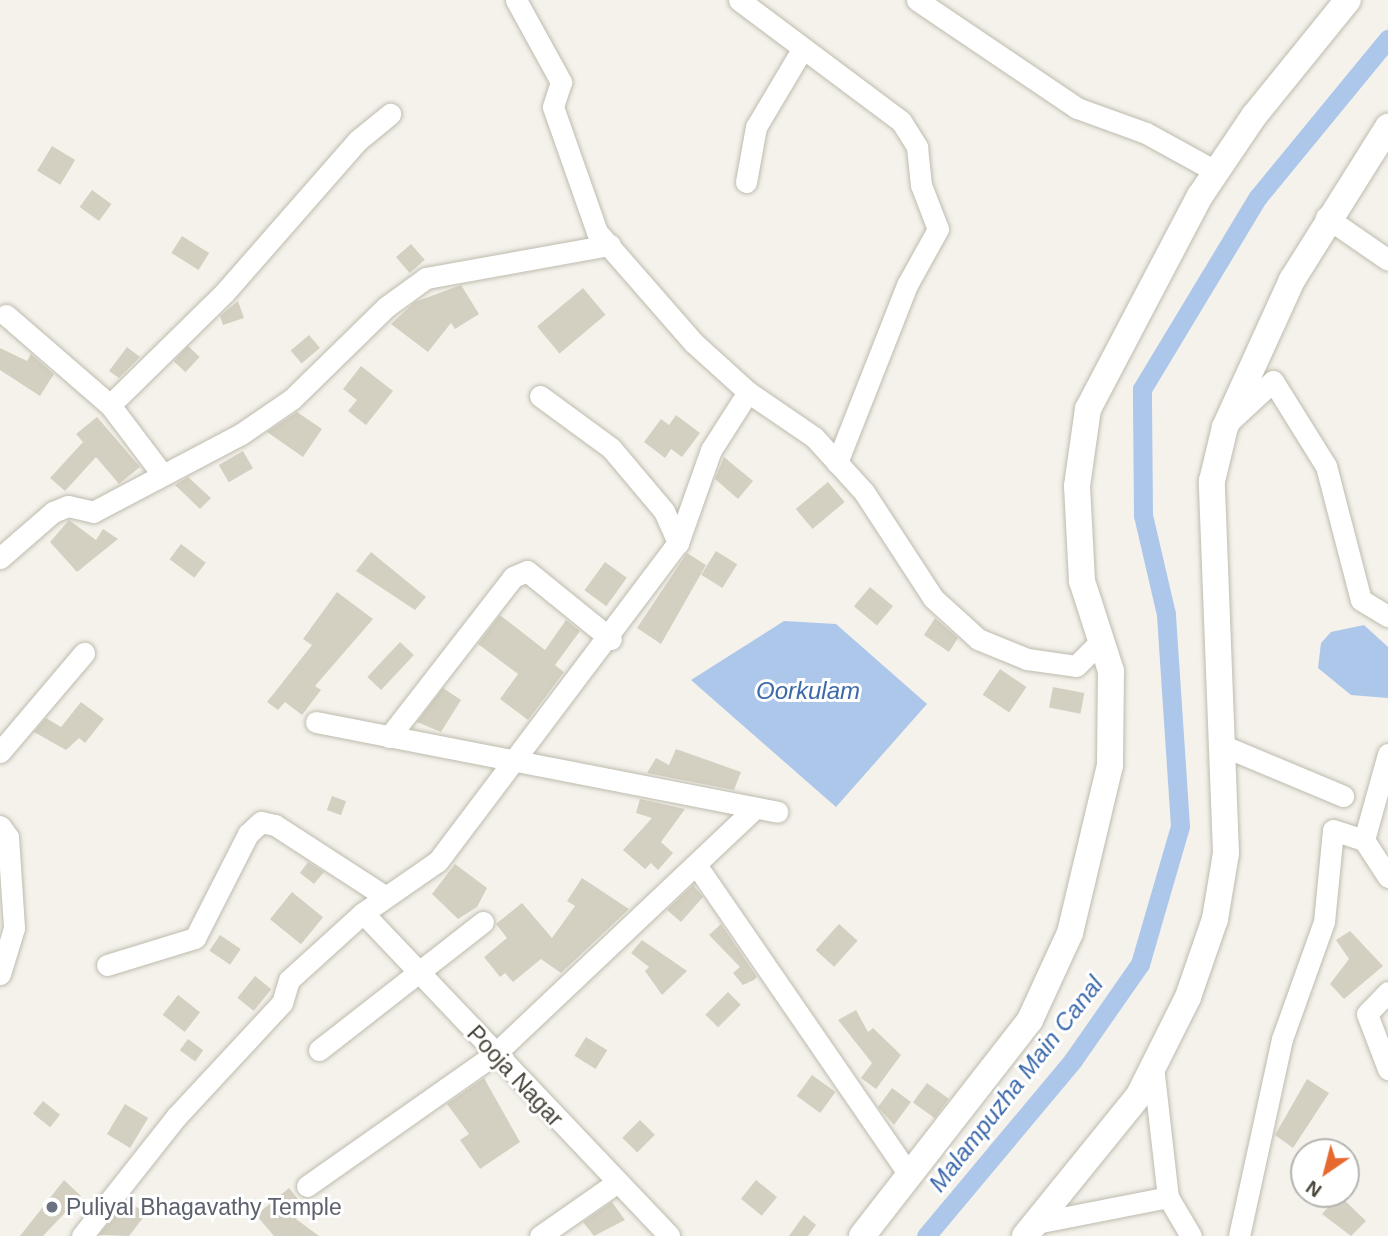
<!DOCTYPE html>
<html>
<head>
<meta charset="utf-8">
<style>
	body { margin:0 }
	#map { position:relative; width:1388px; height:1236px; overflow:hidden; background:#f4f2eb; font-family:Helvetica,sans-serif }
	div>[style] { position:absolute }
	.water>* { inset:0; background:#adc7ea }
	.canal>* { height:19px; margin:-9.5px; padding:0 9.5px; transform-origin:9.5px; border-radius:9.5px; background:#adc7ea }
	.building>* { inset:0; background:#d4d0c1; transform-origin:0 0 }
	.roads { filter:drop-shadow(0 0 2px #bebbae) drop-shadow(0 0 2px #bebbae) }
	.minor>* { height:21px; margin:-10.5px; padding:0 10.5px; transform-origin:10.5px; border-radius:10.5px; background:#fff }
	.tertiary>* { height:26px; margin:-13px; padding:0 13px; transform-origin:13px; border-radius:13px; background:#fff }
	.dots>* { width:19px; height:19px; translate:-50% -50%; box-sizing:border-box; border:4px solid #fff; border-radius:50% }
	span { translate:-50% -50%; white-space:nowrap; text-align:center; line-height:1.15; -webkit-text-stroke:6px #fff; paint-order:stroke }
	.street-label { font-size:23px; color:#474439 }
	.worship-label { font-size:23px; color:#5b616d }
	.left { translate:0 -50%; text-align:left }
	.water-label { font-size:24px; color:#3c69aa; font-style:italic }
	.north { position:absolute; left:1290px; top:1138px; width:70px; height:70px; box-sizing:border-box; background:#fff; border:2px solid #b5b4b0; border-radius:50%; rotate:215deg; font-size:19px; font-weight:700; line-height:28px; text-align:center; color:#474439 }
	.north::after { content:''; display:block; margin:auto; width:24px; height:32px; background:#e6692f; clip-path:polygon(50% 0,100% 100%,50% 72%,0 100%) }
</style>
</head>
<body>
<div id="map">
	<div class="water">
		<i style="clip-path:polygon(784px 621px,836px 624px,927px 704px,836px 807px,691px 680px)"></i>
		<i style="clip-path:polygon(1364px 625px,1388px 647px,1388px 698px,1351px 695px,1318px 668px,1321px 643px,1331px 632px)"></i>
	</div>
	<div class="canal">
		<i style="left:926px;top:1236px;width:229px;rotate:-50.1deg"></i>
		<i style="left:1073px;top:1060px;width:117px;rotate:-55.1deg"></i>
		<i style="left:1140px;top:964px;width:144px;rotate:-73.8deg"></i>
		<i style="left:1180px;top:826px;width:212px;rotate:-93.8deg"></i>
		<i style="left:1166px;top:614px;width:102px;rotate:-103.1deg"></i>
		<i style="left:1143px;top:515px;width:126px;rotate:-90.5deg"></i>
		<i style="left:1142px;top:389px;width:224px;rotate:-58.9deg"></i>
		<i style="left:1258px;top:197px;width:205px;rotate:-50.6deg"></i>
	</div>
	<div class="building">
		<i style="left:52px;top:146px;width:27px;height:29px;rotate:31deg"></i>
		<i style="left:92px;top:190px;width:24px;height:21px;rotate:36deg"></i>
		<i style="left:182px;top:236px;width:32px;height:20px;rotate:32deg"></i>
		<i style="left:411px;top:244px;width:21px;height:20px;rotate:49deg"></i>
		<i style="clip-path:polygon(461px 285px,479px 314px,455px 329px,451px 323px,428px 352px,391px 324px,415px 302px)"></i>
		<i style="left:583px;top:288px;width:35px;height:60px;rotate:50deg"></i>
		<i style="clip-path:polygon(238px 301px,244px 318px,223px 325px,220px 316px)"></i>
		<i style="left:309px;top:335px;width:17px;height:24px;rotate:50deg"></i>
		<i style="left:188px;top:346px;width:16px;height:21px;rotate:43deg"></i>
		<i style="clip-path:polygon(127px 347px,140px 357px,119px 378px,109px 371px)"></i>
		<i style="clip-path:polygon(0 348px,27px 361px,31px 354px,54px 374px,40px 396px,0 370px)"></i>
		<i style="clip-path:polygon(361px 366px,393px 391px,366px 425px,348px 411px,357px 400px,343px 389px)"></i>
		<i style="clip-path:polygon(297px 412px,322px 429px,303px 457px,267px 432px)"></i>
		<i style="clip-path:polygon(676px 415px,700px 433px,682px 457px,671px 449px,665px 458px,644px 442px,661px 419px,669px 425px)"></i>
		<i style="clip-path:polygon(97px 417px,140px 467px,119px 484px,96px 457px,65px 491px,50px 478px,83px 442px,76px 434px)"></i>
		<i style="left:243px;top:451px;width:20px;height:28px;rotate:60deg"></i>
		<i style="clip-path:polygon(724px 457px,753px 481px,738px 499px,715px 479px)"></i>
		<i style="clip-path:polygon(188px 477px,211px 498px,200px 509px,175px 485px)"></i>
		<i style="left:828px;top:482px;width:26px;height:42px;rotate:50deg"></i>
		<i style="clip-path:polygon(69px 520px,96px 540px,103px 529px,118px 539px,77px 572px,50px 542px)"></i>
		<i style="left:181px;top:544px;width:31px;height:19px;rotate:37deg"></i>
		<i style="left:716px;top:551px;width:25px;height:28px;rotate:32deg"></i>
		<i style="clip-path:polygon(371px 552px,426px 597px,415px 610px,356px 571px)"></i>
		<i style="clip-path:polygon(687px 553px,706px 565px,661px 644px,637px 628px)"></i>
		<i style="left:605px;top:562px;width:27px;height:35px;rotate:36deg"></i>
		<i style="left:870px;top:587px;width:30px;height:25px;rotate:40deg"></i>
		<i style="clip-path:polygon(337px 592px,373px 619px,315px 686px,321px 690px,302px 715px,285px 702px,278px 710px,267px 702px,312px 645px,303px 639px)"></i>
		<i style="clip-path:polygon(500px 615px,545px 650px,566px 620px,580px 631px,555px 665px,564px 672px,528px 720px,500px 699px,518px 674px,478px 644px)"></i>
		<i style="clip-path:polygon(935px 618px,958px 638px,949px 652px,924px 635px)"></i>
		<i style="left:400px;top:642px;width:19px;height:48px;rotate:43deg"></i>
		<i style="left:1000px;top:669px;width:32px;height:31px;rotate:34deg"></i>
		<i style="left:1053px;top:687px;width:32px;height:21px;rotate:11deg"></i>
		<i style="clip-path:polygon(443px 688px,461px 700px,441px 732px,417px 722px)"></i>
		<i style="clip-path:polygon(81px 702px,104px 719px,85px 743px,79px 738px,66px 750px,34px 732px,46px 718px,61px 727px)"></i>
		<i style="clip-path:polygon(676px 749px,741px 772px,734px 790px,647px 773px,656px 758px,669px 765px)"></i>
		<i style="left:332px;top:796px;width:15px;height:15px;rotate:20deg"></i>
		<i style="clip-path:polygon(640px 799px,685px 809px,661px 842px,673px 853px,658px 870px,651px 863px,645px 869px,623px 850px,652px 818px,636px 813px)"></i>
		<i style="clip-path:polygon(308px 862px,324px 872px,314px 884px,300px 873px)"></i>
		<i style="clip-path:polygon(455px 864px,487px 888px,477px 907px,458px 919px,432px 894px)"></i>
		<i style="clip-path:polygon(582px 878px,629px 909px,561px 973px,541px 959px,513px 982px,505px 973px,500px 977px,484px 957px,507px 938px,496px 924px,522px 903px,552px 938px,575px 906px,567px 901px)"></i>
		<i style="clip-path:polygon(693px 885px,703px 897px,681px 922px,667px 910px)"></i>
		<i style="left:292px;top:892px;width:40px;height:35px;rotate:39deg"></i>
		<i style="clip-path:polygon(721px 924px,757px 977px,754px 980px,743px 985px,733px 973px,740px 967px,709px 935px)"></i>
		<i style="left:839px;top:924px;width:25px;height:35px;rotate:42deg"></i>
		<i style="clip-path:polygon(1350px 931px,1383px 966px,1344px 999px,1330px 984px,1349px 959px,1336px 940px)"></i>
		<i style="left:220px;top:935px;width:25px;height:19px;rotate:34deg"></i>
		<i style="clip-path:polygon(642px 940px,687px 971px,662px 995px,645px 971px,649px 967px,631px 953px)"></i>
		<i style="left:255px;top:976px;width:21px;height:28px;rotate:39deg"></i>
		<i style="left:728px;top:992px;width:18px;height:32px;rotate:45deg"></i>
		<i style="left:178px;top:995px;width:28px;height:25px;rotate:38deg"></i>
		<i style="clip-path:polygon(856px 1010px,868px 1032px,873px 1028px,901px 1055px,876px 1089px,861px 1078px,872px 1063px,838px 1020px)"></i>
		<i style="left:586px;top:1037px;width:25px;height:22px;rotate:32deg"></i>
		<i style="left:188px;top:1039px;width:19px;height:14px;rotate:36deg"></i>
		<i style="left:812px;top:1075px;width:29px;height:26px;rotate:36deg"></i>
		<i style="clip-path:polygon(484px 1078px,520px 1142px,480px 1169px,460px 1140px,469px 1134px,447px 1104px)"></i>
		<i style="clip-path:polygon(1307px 1079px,1329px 1093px,1293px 1148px,1275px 1135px)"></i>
		<i style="left:927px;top:1083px;width:27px;height:24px;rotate:36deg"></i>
		<i style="clip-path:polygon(892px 1088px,911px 1102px,894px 1125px,878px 1107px)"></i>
		<i style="left:43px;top:1101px;width:22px;height:16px;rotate:39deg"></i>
		<i style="left:125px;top:1104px;width:27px;height:35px;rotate:31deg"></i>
		<i style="left:640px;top:1120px;width:21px;height:25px;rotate:45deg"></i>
		<i style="clip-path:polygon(64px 1180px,81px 1196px,43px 1236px,20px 1236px)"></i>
		<i style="left:756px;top:1180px;width:27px;height:24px;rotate:39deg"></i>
		<i style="clip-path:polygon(289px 1188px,307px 1210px,296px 1219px,319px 1236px,274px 1236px,256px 1215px)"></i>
		<i style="clip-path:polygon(1339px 1195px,1366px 1221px,1351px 1236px,1322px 1214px)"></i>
		<i style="clip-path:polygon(127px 1200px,146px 1214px,129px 1236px,99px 1235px)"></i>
		<i style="clip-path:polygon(612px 1202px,625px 1220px,594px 1236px,583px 1222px)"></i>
		<i style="clip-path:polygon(804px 1215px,816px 1225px,808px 1236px,789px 1236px)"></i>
	</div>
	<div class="roads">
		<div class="minor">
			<i style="left:516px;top:0;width:94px;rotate:61.2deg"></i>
			<i style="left:561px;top:82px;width:26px;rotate:108deg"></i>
			<i style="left:553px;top:107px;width:133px;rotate:70.6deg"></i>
			<i style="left:597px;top:232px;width:147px;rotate:48.9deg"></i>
			<i style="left:694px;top:343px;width:73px;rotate:42.2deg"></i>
			<i style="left:748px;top:392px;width:80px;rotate:34.3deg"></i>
			<i style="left:814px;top:437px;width:74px;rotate:47.7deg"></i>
			<i style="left:864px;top:492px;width:126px;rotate:56.9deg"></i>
			<i style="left:933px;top:598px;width:61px;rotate:42.3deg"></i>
			<i style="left:978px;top:639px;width:53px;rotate:22.2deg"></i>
			<i style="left:1027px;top:659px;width:49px;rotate:8.1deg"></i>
			<i style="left:1076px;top:666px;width:35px;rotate:-45deg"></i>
			<i style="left:739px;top:0;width:202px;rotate:36.8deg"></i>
			<i style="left:901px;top:121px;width:31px;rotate:58deg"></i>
			<i style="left:917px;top:147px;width:38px;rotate:84deg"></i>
			<i style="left:921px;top:185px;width:47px;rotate:68.9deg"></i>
			<i style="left:938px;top:229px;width:64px;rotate:119deg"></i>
			<i style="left:907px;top:285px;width:191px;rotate:111.5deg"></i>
			<i style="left:917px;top:0;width:193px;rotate:34deg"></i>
			<i style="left:1077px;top:108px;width:73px;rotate:19.9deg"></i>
			<i style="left:1146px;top:133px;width:81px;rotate:28.8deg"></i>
			<i style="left:746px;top:182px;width:56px;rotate:-79.7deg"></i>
			<i style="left:756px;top:127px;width:92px;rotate:-59.3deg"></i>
			<i style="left:1326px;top:217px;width:75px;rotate:34.7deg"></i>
			<i style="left:6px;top:315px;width:138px;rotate:40.9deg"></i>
			<i style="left:110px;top:405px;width:86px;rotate:53deg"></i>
			<i style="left:540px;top:396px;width:88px;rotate:36.2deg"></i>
			<i style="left:611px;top:448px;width:82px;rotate:49.9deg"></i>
			<i style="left:664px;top:511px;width:35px;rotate:66deg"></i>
			<i style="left:110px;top:405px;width:161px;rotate:-44.5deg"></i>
			<i style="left:225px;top:292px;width:201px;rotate:-48.8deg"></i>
			<i style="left:357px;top:141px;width:43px;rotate:-39.3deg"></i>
			<i style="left:1231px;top:420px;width:57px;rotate:-42.9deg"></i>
			<i style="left:1273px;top:381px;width:100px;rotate:58.1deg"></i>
			<i style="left:1326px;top:466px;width:138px;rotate:75.4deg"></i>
			<i style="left:1361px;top:600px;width:31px;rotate:31deg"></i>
			<i style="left:0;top:558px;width:70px;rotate:-41deg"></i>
			<i style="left:53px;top:512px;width:16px;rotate:-22deg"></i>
			<i style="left:68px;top:506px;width:26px;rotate:13deg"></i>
			<i style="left:93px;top:512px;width:167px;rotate:-27.8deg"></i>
			<i style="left:241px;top:434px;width:62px;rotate:-34.5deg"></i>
			<i style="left:292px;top:399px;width:132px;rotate:-44.4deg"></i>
			<i style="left:386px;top:307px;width:49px;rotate:-35.9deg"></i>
			<i style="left:426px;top:278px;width:187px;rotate:-10.2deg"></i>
			<i style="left:316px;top:722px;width:470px;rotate:11deg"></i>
			<i style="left:389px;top:737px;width:202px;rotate:-52.2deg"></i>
			<i style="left:513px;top:577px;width:15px;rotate:-23deg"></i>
			<i style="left:527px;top:571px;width:108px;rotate:39deg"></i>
			<i style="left:1226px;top:747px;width:127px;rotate:22.7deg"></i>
			<i style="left:0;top:752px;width:130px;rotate:-49.7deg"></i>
			<i style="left:1388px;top:754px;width:89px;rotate:105.6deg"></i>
			<i style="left:1364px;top:840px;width:44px;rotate:57deg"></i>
			<i style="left:0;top:826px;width:14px;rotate:54deg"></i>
			<i style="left:8px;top:837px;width:91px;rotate:86.2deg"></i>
			<i style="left:14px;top:928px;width:48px;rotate:106.9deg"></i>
			<i style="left:697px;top:866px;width:375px;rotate:55.5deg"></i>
			<i style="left:363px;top:913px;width:445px;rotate:46.5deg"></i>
			<i style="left:107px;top:965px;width:92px;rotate:-17.1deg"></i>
			<i style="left:195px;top:938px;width:117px;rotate:-63deg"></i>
			<i style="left:248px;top:834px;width:18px;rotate:-43deg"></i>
			<i style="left:261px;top:822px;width:14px;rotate:12deg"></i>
			<i style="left:275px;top:825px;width:132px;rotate:33deg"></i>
			<i style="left:1388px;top:992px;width:30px;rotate:134deg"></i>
			<i style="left:1367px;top:1014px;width:59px;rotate:69.1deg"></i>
			<i style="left:319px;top:1050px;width:208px;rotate:-38deg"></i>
			<i style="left:1153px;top:1066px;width:132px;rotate:83.5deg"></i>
			<i style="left:1168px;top:1197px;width:45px;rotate:59.5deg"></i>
			<i style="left:307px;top:1186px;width:230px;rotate:-35.1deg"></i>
			<i style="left:495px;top:1054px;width:357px;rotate:-43.4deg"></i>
			<i style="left:1036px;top:1223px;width:135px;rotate:-11.1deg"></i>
			<i style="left:82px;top:1236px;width:152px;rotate:-51.7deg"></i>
			<i style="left:176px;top:1117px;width:156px;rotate:-47.1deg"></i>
			<i style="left:282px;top:1003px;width:24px;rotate:-73deg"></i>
			<i style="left:289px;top:980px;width:100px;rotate:-42.2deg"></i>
			<i style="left:363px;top:913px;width:91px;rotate:-34.7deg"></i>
			<i style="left:438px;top:861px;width:398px;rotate:-53deg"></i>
			<i style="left:678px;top:543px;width:99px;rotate:-70.5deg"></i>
			<i style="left:711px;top:450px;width:69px;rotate:-57.5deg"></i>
			<i style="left:540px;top:1236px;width:93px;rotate:-34.9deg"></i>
			<i style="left:1239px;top:1236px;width:202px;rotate:-77.7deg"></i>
			<i style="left:1282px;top:1039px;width:124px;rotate:-70.3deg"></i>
			<i style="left:1324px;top:922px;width:92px;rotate:-84.4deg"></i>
			<i style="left:1333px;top:830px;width:33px;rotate:18deg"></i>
		</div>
		<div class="tertiary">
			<i style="left:862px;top:1236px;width:274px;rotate:-52.1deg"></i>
			<i style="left:1030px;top:1020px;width:96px;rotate:-65.3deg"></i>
			<i style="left:1070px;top:933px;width:173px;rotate:-76.6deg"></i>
			<i style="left:1110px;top:765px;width:94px;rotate:-89.4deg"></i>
			<i style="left:1111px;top:671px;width:95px;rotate:-107.9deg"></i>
			<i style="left:1082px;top:581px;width:95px;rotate:-93deg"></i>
			<i style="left:1077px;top:486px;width:78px;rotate:-81.9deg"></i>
			<i style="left:1088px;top:409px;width:241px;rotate:-62.3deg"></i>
			<i style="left:1200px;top:196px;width:97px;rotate:-56deg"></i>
			<i style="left:1254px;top:116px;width:149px;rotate:-51deg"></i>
			<i style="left:1025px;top:1236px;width:181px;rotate:-51deg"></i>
			<i style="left:1139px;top:1095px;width:110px;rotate:-63.4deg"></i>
			<i style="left:1188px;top:997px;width:83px;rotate:-70.9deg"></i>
			<i style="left:1215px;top:919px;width:67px;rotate:-80.5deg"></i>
			<i style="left:1226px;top:853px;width:372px;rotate:-92.2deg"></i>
			<i style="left:1212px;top:481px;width:56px;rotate:-76.5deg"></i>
			<i style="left:1225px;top:427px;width:162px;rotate:-65.5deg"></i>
			<i style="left:1292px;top:280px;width:181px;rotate:-57.9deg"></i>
		</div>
	</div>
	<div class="dots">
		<i style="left:52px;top:1207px;background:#6b7280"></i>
	</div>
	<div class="street-label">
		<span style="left:515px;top:1076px;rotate:47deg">Pooja Nagar</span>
	</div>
	<div class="worship-label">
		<span class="left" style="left:66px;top:1207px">Puliyal Bhagavathy Temple</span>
	</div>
	<div class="water-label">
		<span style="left:808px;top:691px">Oorkulam</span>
		<span style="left:1016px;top:1084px;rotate:-52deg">Malampuzha Main Canal</span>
	</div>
	<div class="north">N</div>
</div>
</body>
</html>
